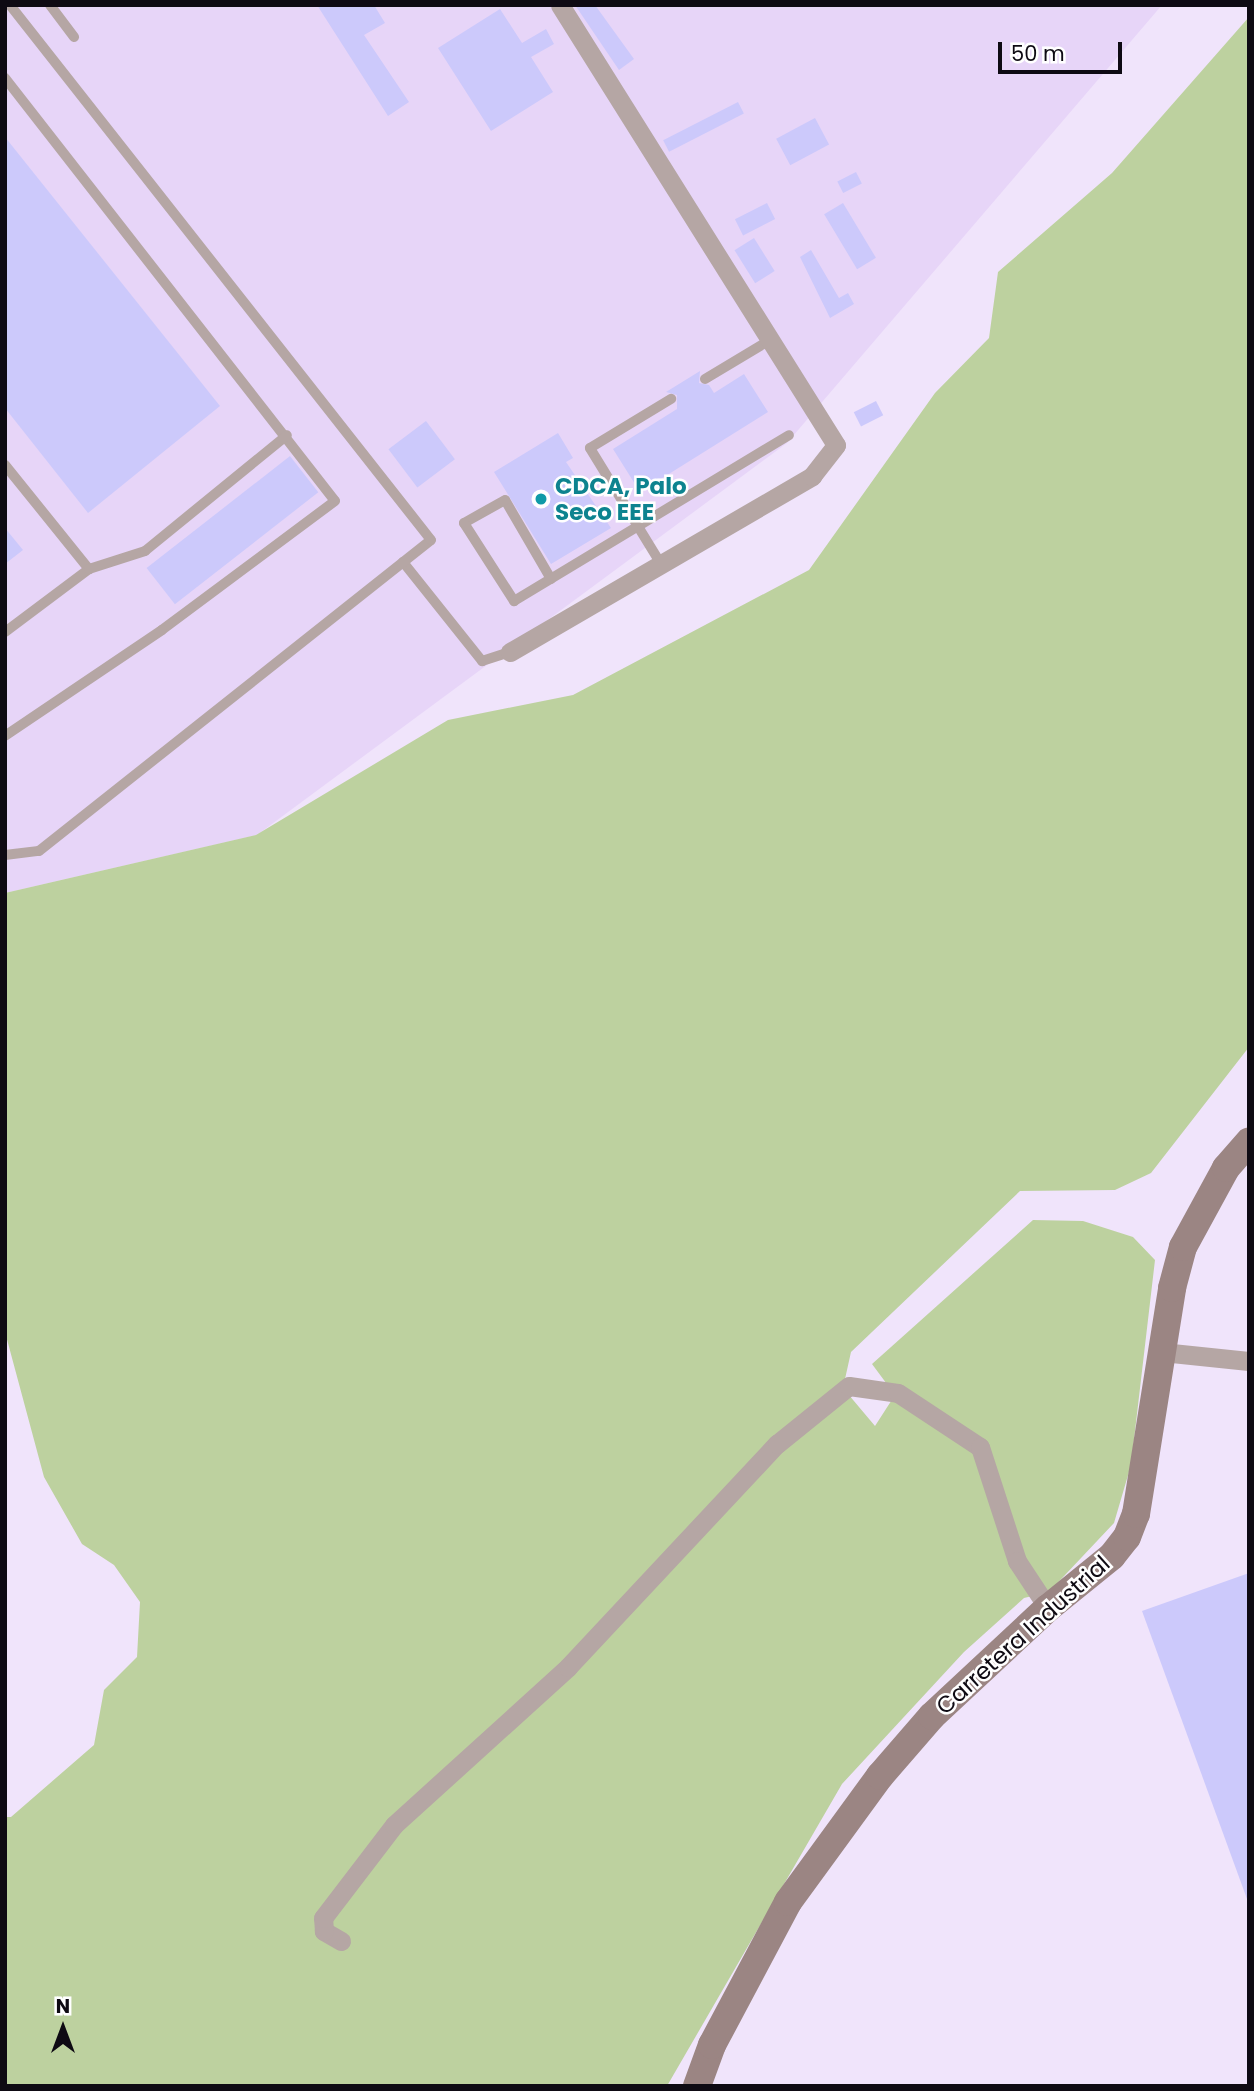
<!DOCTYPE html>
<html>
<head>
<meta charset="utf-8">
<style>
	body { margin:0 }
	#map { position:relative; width:1254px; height:2091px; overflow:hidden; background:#f0e4fb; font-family:Poppins,sans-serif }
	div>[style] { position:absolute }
	.built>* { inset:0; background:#e7d5f8 }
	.green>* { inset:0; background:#bdd19f }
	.building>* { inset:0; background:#ccc9fb; transform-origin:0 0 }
	.lane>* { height:10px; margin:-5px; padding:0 5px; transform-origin:5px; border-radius:5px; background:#b5a6a4 }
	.street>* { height:19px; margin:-9.5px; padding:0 9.5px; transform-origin:9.5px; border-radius:9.5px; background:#b5a6a4 }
	.secondary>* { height:28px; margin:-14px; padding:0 14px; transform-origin:14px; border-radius:14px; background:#9b8583 }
	.dots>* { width:19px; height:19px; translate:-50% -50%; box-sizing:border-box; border:4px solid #fff; border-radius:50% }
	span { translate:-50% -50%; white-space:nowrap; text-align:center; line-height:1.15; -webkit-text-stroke:5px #fff; paint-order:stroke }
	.culture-label { font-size:23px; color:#0d838f; font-weight:700 }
	.left { translate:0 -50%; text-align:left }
	.street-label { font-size:23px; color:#0e0a13 }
	.frame { position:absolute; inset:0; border:7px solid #0e0a13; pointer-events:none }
	.north { position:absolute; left:28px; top:1993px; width:70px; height:70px; -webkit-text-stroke:5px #fff; paint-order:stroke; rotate:0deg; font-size:19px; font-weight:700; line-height:28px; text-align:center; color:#0e0a13 }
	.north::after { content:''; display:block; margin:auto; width:24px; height:32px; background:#0e0a13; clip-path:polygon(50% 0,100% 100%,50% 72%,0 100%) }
	.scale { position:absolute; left:998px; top:42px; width:124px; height:32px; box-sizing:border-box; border:4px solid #0e0a13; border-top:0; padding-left:9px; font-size:21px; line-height:24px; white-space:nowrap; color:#0e0a13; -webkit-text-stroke:5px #fff; paint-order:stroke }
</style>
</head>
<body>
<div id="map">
	<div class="built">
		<i style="clip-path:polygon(5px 5px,1162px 5px,787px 443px,257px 835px,5px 893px)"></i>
	</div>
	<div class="green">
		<i style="clip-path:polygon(1249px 17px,1249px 1047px,1151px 1173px,1115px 1190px,1020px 1191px,851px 1352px,843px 1388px,875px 1426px,895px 1395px,872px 1364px,1033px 1220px,1083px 1221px,1133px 1237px,1155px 1260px,1131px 1465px,1114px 1523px,1049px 1592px,1024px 1598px,964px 1652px,842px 1784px,667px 2086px,5px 2086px,5px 1817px,11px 1817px,94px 1745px,104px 1690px,137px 1657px,140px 1602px,114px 1565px,82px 1544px,44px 1477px,5px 1332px,5px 893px,256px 835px,448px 720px,573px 695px,809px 570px,935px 393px,989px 338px,998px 272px,1112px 173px)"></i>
	</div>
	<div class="building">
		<i style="clip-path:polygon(317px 5px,374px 5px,385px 23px,364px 35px,409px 102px,388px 116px)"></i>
		<i style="clip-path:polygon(575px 5px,595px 5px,634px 59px,619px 70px)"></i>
		<i style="clip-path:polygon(500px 9px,522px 43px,546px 29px,554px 44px,531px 57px,553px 92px,491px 131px,438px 48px)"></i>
		<i style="left:738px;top:102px;width:13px;height:84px;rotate:63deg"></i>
		<i style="left:815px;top:118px;width:30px;height:44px;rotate:62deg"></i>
		<i style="clip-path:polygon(5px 137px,220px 406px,88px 513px,5px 408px)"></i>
		<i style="left:856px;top:172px;width:13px;height:21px;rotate:63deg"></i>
		<i style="left:767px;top:203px;width:18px;height:36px;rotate:63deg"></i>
		<i style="left:843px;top:203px;width:64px;height:22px;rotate:59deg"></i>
		<i style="left:754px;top:238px;width:39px;height:23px;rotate:58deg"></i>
		<i style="clip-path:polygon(811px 250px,839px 298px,848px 293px,854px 304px,830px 318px,800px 257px)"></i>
		<i style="clip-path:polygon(700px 371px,699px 383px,709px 385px,714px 393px,744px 374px,768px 412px,640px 492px,613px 449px,677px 409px,677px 395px,666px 392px)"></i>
		<i style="left:876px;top:401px;width:16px;height:25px;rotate:63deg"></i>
		<i style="left:426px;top:421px;width:48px;height:47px;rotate:53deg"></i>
		<i style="clip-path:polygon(558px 433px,573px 458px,566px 462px,611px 528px,551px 564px,494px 472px)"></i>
		<i style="left:290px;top:456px;width:46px;height:182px;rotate:52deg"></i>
		<i style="clip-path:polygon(5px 528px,23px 550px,5px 564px)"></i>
		<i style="clip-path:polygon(1249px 1573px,1249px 1899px,1247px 1899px,1142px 1611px)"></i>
	</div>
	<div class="lane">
		<i style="left:50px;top:5px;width:40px;rotate:53deg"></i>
		<i style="left:5px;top:78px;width:536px;rotate:52.04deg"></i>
		<i style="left:335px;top:501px;width:216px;rotate:143.3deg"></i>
		<i style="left:162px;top:630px;width:189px;rotate:146deg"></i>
		<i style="left:705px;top:379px;width:76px;rotate:-31deg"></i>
		<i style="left:5px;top:465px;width:134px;rotate:51.1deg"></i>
		<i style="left:89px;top:569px;width:105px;rotate:143.1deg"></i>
		<i style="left:403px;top:562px;width:127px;rotate:51.4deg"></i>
		<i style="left:482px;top:661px;width:29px;rotate:-18deg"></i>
		<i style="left:661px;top:564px;width:136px;rotate:-121.5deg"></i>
		<i style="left:590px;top:448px;width:95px;rotate:-31.2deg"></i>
		<i style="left:89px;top:569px;width:59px;rotate:-17.8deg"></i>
		<i style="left:145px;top:551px;width:183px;rotate:-39.2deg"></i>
		<i style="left:551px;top:579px;width:91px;rotate:-120.2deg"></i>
		<i style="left:505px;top:500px;width:47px;rotate:150.7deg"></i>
		<i style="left:464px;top:523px;width:93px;rotate:57.3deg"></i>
		<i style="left:514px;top:601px;width:321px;rotate:-31.1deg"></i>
		<i style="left:5px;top:855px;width:34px;rotate:-7deg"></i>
		<i style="left:39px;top:851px;width:500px;rotate:-38.43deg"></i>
		<i style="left:431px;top:540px;width:681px;rotate:-128.2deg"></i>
	</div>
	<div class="street">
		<i style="left:510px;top:652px;width:350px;rotate:-30.2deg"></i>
		<i style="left:812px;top:476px;width:39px;rotate:-52deg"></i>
		<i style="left:836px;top:445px;width:519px;rotate:-122.1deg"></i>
		<i style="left:1162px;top:1352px;width:87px;rotate:5.9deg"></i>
		<i style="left:341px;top:1941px;width:20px;rotate:-150deg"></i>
		<i style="left:324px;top:1931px;width:13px;rotate:-94deg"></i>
		<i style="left:323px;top:1918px;width:117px;rotate:-52.6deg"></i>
		<i style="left:394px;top:1825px;width:235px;rotate:-42.2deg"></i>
		<i style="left:568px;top:1667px;width:306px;rotate:-46.9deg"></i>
		<i style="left:777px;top:1444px;width:92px;rotate:-38.9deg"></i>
		<i style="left:849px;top:1386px;width:49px;rotate:8.1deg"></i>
		<i style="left:898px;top:1393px;width:98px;rotate:33.4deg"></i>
		<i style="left:980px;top:1447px;width:120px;rotate:72deg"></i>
		<i style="left:1017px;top:1561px;width:56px;rotate:56.6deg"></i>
	</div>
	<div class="secondary">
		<i style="left:697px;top:2086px;width:44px;rotate:-69.9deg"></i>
		<i style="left:712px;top:2045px;width:162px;rotate:-62deg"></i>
		<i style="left:788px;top:1902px;width:156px;rotate:-53.9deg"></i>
		<i style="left:880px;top:1776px;width:79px;rotate:-49.1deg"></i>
		<i style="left:932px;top:1716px;width:158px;rotate:-43deg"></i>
		<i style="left:1048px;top:1608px;width:82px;rotate:-39.1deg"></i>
		<i style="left:1112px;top:1556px;width:24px;rotate:-52deg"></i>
		<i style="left:1127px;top:1537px;width:25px;rotate:-69deg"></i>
		<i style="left:1136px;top:1514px;width:229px;rotate:-80.9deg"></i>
		<i style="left:1172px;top:1288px;width:42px;rotate:-75deg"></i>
		<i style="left:1183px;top:1247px;width:90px;rotate:-61.4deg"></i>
		<i style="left:1226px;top:1168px;width:35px;rotate:-49deg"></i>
	</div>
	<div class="dots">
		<i style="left:541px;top:499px;background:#0f9aa8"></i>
	</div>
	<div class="culture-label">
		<span class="left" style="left:555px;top:499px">CDCA, Palo<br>Seco EEE</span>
	</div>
	<div class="street-label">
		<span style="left:1023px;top:1635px;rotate:-42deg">Carretera Industrial</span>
	</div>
	<div class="frame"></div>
	<div class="north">N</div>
	<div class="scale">50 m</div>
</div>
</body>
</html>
